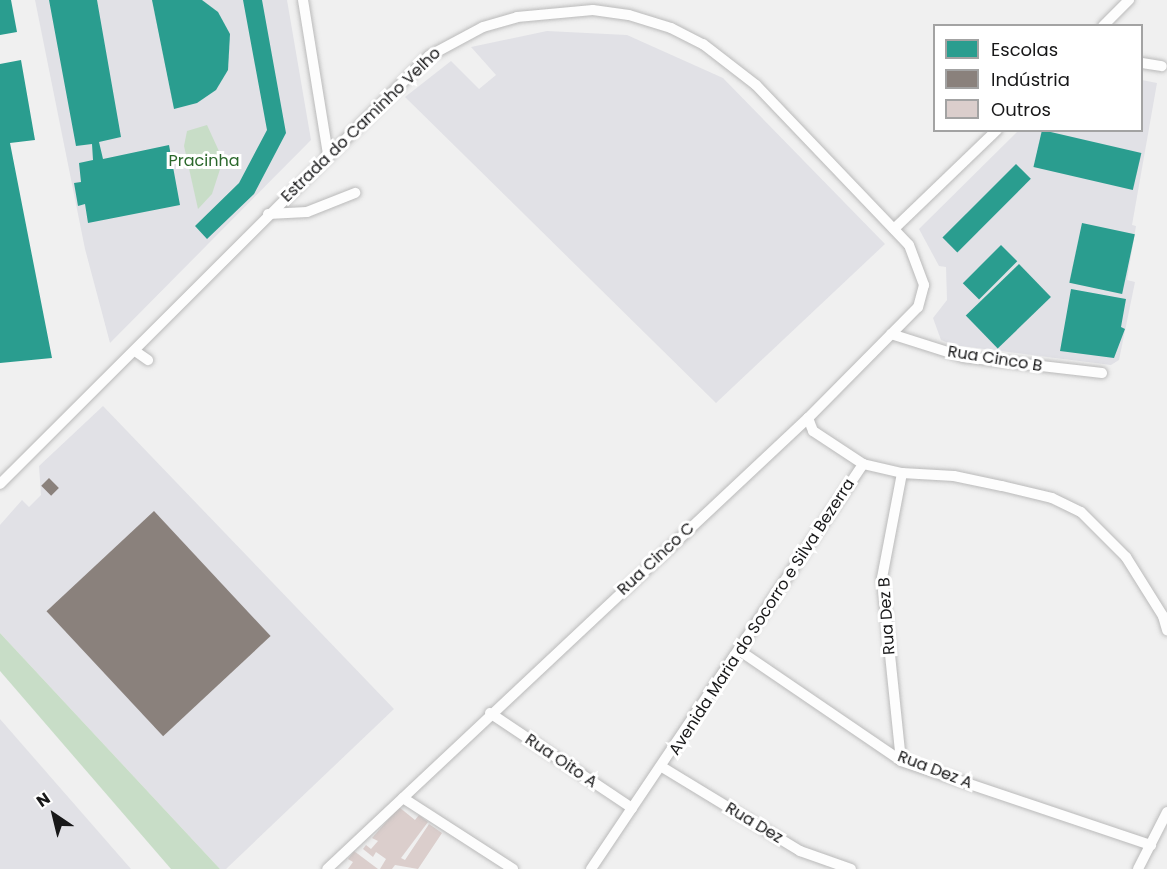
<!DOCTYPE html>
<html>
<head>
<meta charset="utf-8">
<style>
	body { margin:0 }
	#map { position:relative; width:1167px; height:869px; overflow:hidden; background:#f0f0f0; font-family:Poppins,sans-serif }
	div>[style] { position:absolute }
	.built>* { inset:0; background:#e1e1e6 }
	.green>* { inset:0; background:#c8ddc7 }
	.schools>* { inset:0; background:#2a9d8f; transform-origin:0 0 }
	.industry>* { inset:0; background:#8a817c; transform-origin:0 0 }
	.building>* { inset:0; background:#dbcecc }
	.roads { filter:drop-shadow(0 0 2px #bababa) drop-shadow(0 0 2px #bababa) }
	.street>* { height:10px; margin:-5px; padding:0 5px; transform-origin:5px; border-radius:5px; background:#fdfdfd }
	span { translate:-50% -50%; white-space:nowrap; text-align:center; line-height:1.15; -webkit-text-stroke:6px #fff; paint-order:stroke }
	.street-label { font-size:16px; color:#181819 }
	.park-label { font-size:16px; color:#2a672b }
	.legend { position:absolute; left:933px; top:24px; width:210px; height:108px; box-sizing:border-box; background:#fff; border:2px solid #a3a3a3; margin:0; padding:8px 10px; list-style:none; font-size:18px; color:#181819 }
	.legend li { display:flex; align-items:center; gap:12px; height:30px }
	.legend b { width:30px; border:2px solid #a3a3a3 }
	.north { position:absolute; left:24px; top:785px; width:60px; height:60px; -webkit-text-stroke:4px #fff; paint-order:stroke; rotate:325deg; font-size:16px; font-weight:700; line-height:24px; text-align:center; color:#181819 }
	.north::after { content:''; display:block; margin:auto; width:21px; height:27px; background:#181819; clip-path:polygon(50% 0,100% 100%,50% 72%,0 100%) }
</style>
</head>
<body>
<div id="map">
	<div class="built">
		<i style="clip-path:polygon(35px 0,287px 0,311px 140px,110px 343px,85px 249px)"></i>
		<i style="clip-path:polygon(547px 31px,627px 35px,723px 78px,885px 244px,716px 403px,405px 97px,451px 61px,479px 89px,496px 75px,471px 47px)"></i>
		<i style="clip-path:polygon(1142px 80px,1157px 83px,1132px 225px,1136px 226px,1127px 280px,1135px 282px,1119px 360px,1111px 365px,953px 345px,941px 340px,933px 318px,947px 300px,946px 267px,939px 266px,919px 229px,1018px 131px,1142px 130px)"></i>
		<i style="clip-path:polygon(103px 406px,394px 709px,226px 869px,220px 869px,0 633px,0 525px,22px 500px,29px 507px,41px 495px,39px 466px)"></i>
		<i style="clip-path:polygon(0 719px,131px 869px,0 869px)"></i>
	</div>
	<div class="green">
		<i style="clip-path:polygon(207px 125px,223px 160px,212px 194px,198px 209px,184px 146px,187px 131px)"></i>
		<i style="clip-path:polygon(0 633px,220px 869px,171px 869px,0 671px)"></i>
	</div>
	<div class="schools">
		<i style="clip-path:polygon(0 0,11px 0,17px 32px,0 35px)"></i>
		<i style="clip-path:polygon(49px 0,97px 0,121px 137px,99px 142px,103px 159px,169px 145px,180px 205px,88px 223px,85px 204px,78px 206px,74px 183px,81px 182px,79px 163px,93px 160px,92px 144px,76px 146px)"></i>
		<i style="clip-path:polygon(152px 0,202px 0,218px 12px,230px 34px,228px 70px,216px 90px,197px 103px,174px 109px)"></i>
		<i style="clip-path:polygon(243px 0,262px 0,286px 133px,254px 194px,207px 239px,195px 226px,239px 183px,267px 130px)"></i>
		<i style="clip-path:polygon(21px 60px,35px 140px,10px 143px,52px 358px,0 363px,0 64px)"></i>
		<i style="left:1042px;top:130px;width:102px;height:38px;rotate:13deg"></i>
		<i style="left:1016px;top:164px;width:21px;height:104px;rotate:45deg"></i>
		<i style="left:1082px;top:223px;width:54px;height:61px;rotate:12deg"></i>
		<i style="left:1001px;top:245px;width:23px;height:54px;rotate:45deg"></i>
		<i style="left:1019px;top:264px;width:46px;height:74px;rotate:46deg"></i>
		<i style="clip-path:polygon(1071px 289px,1126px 299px,1121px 327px,1125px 329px,1114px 358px,1060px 351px)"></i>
	</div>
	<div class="industry">
		<i style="left:49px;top:478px;width:14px;height:11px;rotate:45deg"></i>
		<i style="left:154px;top:511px;width:171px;height:147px;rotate:47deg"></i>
	</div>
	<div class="building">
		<i style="clip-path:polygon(399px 807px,415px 820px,419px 815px,428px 822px,401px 858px,405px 860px,429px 824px,442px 833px,418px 869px,395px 865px,392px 869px,380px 869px,386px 859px,376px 852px,373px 857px,363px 849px,366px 845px,371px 849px,378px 841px,372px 838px)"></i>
		<i style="clip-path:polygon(354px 851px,378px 869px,348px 869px,353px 862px,348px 859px)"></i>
	</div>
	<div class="roads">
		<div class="street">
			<i style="left:303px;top:0;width:156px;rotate:80.8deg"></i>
			<i style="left:1103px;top:26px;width:37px;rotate:-45deg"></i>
			<i style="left:1142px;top:63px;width:20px;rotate:9deg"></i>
			<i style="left:268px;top:214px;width:39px;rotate:-3deg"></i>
			<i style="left:307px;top:212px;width:52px;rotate:-21.6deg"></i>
			<i style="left:894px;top:229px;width:143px;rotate:-43.9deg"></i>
			<i style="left:891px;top:334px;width:76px;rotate:17.7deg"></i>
			<i style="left:963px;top:357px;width:140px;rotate:6.6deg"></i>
			<i style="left:135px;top:351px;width:16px;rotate:35deg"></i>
			<i style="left:808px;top:418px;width:14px;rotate:69deg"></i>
			<i style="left:813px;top:431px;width:60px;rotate:33.4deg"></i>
			<i style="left:863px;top:464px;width:40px;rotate:13deg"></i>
			<i style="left:902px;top:473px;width:52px;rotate:3.3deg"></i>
			<i style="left:954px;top:476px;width:49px;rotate:11.8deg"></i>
			<i style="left:1002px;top:486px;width:51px;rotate:13.5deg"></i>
			<i style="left:1052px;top:498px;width:32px;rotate:26deg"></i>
			<i style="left:1081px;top:512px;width:64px;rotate:45deg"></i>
			<i style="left:1126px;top:557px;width:70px;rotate:57.9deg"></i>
			<i style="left:1163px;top:616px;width:15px;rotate:74deg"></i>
			<i style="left:0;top:484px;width:606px;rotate:-44.93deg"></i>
			<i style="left:429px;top:56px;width:61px;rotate:-28.2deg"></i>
			<i style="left:483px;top:27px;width:35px;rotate:-16deg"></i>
			<i style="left:517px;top:17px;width:76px;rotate:-5.3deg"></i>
			<i style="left:593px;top:10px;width:36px;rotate:8deg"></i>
			<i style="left:629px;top:15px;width:44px;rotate:17.2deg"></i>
			<i style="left:671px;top:28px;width:36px;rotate:27deg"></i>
			<i style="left:703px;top:44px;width:67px;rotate:37.7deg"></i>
			<i style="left:756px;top:85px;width:221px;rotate:46.3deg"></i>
			<i style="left:909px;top:245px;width:43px;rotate:69.4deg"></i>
			<i style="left:924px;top:285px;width:23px;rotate:105deg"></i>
			<i style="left:918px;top:307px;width:156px;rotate:134.7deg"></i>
			<i style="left:808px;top:418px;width:659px;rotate:136.84deg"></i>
			<i style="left:740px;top:651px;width:195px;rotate:34.3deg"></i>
			<i style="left:901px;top:761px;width:264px;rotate:18.6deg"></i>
			<i style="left:490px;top:713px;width:171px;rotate:33.8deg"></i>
			<i style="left:901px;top:761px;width:184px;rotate:-95.9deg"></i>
			<i style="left:882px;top:578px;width:107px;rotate:-79.2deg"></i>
			<i style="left:662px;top:767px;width:162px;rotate:31.3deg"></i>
			<i style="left:800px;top:851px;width:54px;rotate:19.4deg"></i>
			<i style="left:403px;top:798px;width:131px;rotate:32.8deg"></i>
			<i style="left:591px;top:869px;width:488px;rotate:-56.1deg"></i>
			<i style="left:1138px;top:869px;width:64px;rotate:-63deg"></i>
		</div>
	</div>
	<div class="street-label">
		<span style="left:361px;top:125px;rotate:-44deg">Estrada do Caminho Velho</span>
		<span style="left:995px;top:359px;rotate:9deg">Rua Cinco B</span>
		<span style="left:656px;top:559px;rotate:-43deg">Rua Cinco C</span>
		<span style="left:887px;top:616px;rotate:-94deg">Rua Dez B</span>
		<span style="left:762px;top:617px;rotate:-57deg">Avenida Maria do Socorro e Silva Bezerra</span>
		<span style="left:561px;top:761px;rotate:34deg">Rua Oito A</span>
		<span style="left:935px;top:770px;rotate:21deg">Rua Dez A</span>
		<span style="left:754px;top:823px;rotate:31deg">Rua Dez</span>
	</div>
	<div class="park-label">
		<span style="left:204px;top:161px">Pracinha</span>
	</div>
	<ul class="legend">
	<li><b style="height:16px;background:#2a9d8f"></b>Escolas</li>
	<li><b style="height:16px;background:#8a817c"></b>Indústria</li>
	<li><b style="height:16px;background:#dbcecc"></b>Outros</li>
	</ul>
	<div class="north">N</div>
</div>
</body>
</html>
